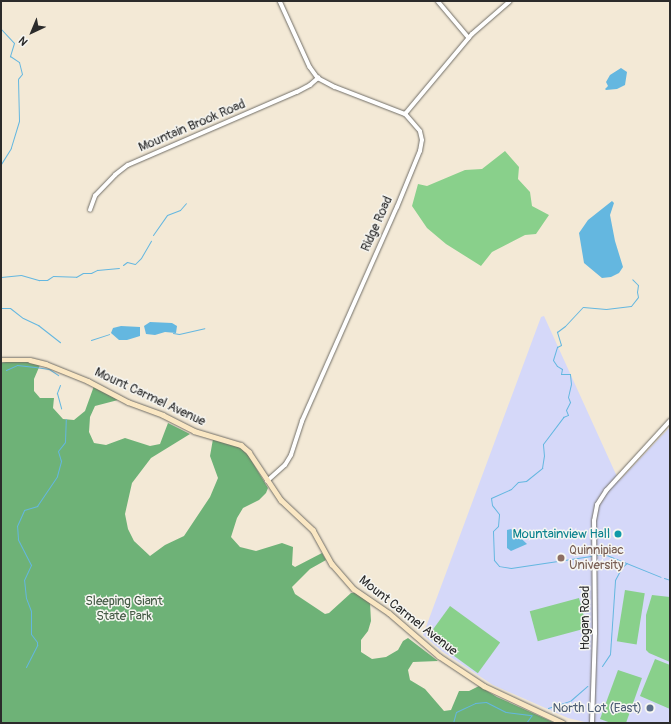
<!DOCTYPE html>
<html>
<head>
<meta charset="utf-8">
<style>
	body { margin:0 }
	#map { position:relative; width:671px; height:724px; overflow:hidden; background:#f3e9d6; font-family:Pangolin,sans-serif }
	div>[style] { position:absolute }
	.built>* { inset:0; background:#d5d8f9 }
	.green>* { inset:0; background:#89d08b; transform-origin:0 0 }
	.forest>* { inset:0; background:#6eb277 }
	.water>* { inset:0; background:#64b7e0 }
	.stream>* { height:1px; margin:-0.5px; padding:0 0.5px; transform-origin:0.5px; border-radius:0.5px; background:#64b7e0 }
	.roads { filter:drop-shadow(0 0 1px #716e67) drop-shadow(0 0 1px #716e67) }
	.minor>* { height:3.5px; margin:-1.75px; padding:0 1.75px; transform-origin:1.75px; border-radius:1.75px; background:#fff }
	.tertiary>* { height:4px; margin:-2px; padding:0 2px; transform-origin:2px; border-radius:2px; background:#fff }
	.secondary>* { height:4.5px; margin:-2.25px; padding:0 2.25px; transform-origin:2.25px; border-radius:2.25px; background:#fae7c3 }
	.dots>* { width:11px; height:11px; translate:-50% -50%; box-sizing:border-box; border:2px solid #f6f6f2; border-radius:50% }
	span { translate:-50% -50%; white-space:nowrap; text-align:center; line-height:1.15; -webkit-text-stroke:3px #f6f6f2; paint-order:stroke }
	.street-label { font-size:13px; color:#2b2b2b }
	.culture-label { font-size:13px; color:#0d838f }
	.right { translate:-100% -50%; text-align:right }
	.education-label { font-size:13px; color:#785e54 }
	.left { translate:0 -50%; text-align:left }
	.park-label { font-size:13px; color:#475d48 }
	.service-label { font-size:13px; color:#4e5e75 }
	.frame { position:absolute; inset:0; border:2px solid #2b2b2b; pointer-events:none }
	.north { position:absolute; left:12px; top:12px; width:40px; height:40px; -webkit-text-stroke:3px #f6f6f2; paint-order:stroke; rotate:224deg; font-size:11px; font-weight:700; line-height:16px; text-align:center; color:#2b2b2b }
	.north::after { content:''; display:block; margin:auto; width:14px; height:18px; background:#2b2b2b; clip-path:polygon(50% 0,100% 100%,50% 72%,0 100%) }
</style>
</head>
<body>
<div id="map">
	<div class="built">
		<i style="clip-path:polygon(544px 316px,619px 481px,670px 427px,670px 723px,589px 723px,568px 718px,493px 685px,443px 652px,423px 635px,541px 317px)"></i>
	</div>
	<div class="green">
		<i style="clip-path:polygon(505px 151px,519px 167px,518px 179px,530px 192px,532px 206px,549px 215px,536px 234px,525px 235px,492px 252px,481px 266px,446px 244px,427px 228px,412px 206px,418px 184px,427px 186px,465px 170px,482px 169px)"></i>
		<i style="left:625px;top:590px;width:20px;height:52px;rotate:9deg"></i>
		<i style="clip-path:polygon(652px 595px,670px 597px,670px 662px,649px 653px,646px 650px,646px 615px)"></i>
		<i style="left:579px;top:598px;width:31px;height:51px;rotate:75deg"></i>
		<i style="left:450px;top:606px;width:62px;height:38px;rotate:36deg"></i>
		<i style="clip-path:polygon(655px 659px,670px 665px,670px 709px,640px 696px)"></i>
		<i style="clip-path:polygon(618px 670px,642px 678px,626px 723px,611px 723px,600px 719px)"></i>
	</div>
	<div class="forest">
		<i style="clip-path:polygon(6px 362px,27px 362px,40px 365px,34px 379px,34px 391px,40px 398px,54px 398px,53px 408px,63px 419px,74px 420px,85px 411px,94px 386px,118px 400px,95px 406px,90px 417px,89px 432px,94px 443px,106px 445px,125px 438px,150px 446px,160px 444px,168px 423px,190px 434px,151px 458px,132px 483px,125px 514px,128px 529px,134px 541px,150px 556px,165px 545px,184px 536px,210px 497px,218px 478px,210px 456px,213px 439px,233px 443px,247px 453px,268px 488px,266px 493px,259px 500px,243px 508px,237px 518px,231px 537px,240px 547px,256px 551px,282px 543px,293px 547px,292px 565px,295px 567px,322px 553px,326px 560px,310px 569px,292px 587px,295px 594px,325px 614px,329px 613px,351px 593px,356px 593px,370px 603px,371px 621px,368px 631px,361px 640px,361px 652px,372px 659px,386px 657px,398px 650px,403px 641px,408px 638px,438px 661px,413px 662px,408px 670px,410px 680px,425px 689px,444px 711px,451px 710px,459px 691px,469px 691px,479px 686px,497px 697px,555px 723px,1px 723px,1px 363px)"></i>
	</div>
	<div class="water">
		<i style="clip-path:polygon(621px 68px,627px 72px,625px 85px,617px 89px,606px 90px,605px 89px,608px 86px,606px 82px,610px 75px)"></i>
		<i style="clip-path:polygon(612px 201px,614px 203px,610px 215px,615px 241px,623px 267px,619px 273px,611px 277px,602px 278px,584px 263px,579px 233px,588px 220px)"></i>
		<i style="clip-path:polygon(150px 322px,172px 323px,177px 326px,176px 333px,165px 332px,155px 335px,146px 334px,144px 326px)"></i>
		<i style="clip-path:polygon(121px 326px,140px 327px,140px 336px,127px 340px,119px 340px,111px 333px,113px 328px)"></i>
		<i style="clip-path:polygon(511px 529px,527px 544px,511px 551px,507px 548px,507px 530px)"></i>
	</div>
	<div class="stream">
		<i style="left:1px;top:10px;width:1px;rotate:90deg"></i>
		<i style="left:1px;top:29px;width:19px;rotate:47deg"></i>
		<i style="left:14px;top:43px;width:14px;rotate:107deg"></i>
		<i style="left:10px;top:56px;width:11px;rotate:34deg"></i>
		<i style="left:19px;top:62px;width:12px;rotate:76deg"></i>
		<i style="left:22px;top:74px;width:6px;rotate:129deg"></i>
		<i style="left:18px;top:79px;width:42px;rotate:88.6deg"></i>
		<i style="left:19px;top:121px;width:28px;rotate:107deg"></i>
		<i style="left:11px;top:148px;width:19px;rotate:122deg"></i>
		<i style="left:153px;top:235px;width:24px;rotate:-55deg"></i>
		<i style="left:167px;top:215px;width:14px;rotate:-21deg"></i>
		<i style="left:180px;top:210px;width:9px;rotate:-49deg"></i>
		<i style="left:123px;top:265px;width:5px;rotate:-37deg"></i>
		<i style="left:127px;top:262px;width:8px;rotate:14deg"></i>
		<i style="left:135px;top:264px;width:8px;rotate:-45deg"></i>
		<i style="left:141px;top:258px;width:20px;rotate:-60deg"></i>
		<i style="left:1px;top:277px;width:20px;rotate:-6deg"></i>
		<i style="left:21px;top:275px;width:19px;rotate:16deg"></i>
		<i style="left:39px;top:280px;width:8px"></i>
		<i style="left:47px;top:280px;width:7px;rotate:-34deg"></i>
		<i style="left:53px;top:276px;width:23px;rotate:2deg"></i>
		<i style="left:76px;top:277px;width:8px;rotate:-30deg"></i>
		<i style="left:83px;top:273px;width:8px"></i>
		<i style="left:91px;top:273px;width:7px;rotate:-27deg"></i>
		<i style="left:97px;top:270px;width:22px;rotate:-5deg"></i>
		<i style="left:1px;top:308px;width:9px"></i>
		<i style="left:10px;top:308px;width:16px;rotate:38deg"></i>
		<i style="left:23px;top:318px;width:17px;rotate:25deg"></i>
		<i style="left:38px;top:325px;width:28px;rotate:38deg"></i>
		<i style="left:173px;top:333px;width:6px;rotate:9deg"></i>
		<i style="left:179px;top:334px;width:26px;rotate:-13deg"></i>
		<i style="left:91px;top:340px;width:19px;rotate:-18deg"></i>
		<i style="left:6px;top:370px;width:12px;rotate:-24deg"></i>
		<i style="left:17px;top:365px;width:18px;rotate:6deg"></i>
		<i style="left:35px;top:367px;width:14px;rotate:8deg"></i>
		<i style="left:49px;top:369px;width:11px;rotate:34deg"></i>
		<i style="left:60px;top:385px;width:9px;rotate:111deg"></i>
		<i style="left:57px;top:393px;width:16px;rotate:75deg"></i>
		<i style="left:597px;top:555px;width:7px;rotate:-8deg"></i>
		<i style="left:604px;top:554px;width:61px;rotate:22deg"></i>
		<i style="left:591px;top:556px;width:81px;rotate:171.5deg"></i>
		<i style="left:511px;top:568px;width:12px;rotate:-171deg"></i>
		<i style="left:499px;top:566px;width:8px;rotate:-130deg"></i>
		<i style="left:494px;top:560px;width:29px;rotate:-92deg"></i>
		<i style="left:493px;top:531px;width:7px;rotate:-45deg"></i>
		<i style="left:498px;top:526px;width:12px;rotate:-85deg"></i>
		<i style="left:499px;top:514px;width:11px;rotate:-128deg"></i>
		<i style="left:492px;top:505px;width:7px;rotate:-98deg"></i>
		<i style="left:491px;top:498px;width:22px;rotate:-24deg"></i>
		<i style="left:511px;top:489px;width:10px;rotate:-45deg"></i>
		<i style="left:518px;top:482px;width:8px;rotate:-7deg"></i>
		<i style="left:526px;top:481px;width:21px;rotate:-39deg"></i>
		<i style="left:542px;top:468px;width:12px;rotate:-81deg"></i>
		<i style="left:544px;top:456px;width:12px;rotate:-95deg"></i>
		<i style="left:543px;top:444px;width:34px;rotate:-53deg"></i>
		<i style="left:563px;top:417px;width:5px;rotate:-22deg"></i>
		<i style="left:568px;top:415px;width:5px;rotate:-112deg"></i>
		<i style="left:566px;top:410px;width:9px;rotate:-63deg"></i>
		<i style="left:570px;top:402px;width:5px;rotate:-112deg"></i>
		<i style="left:568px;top:397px;width:13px;rotate:-77deg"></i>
		<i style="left:571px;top:384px;width:10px;rotate:-96deg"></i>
		<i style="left:570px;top:374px;width:9px;rotate:180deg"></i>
		<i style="left:561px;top:374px;width:5px;rotate:-79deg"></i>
		<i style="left:562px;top:369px;width:6px;rotate:-149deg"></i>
		<i style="left:557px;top:366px;width:7px;rotate:-124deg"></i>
		<i style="left:553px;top:360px;width:14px;rotate:-73deg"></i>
		<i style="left:557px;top:347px;width:4px;rotate:-27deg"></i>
		<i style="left:561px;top:345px;width:14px;rotate:-107deg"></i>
		<i style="left:557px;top:332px;width:10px;rotate:-37deg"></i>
		<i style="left:565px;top:326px;width:26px;rotate:-47deg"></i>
		<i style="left:583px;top:307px;width:23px;rotate:5deg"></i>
		<i style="left:606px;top:309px;width:25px;rotate:-7deg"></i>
		<i style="left:631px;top:306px;width:11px;rotate:-52deg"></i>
		<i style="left:638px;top:297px;width:5px;rotate:-101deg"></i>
		<i style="left:637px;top:292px;width:7px;rotate:-82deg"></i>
		<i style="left:638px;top:285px;width:8px;rotate:-135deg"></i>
		<i style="left:664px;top:578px;width:6px;rotate:18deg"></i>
		<i style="left:602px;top:666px;width:14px;rotate:-56deg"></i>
		<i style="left:610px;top:654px;width:74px;rotate:-86.1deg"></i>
		<i style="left:615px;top:580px;width:15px;rotate:-62deg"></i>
		<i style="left:622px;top:567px;width:6px;rotate:-39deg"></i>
		<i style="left:26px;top:667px;width:25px;rotate:-63deg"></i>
		<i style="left:37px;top:645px;width:3px;rotate:-90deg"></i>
		<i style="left:37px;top:642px;width:10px;rotate:-127deg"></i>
		<i style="left:31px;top:634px;width:23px;rotate:-90deg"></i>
		<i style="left:31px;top:611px;width:14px;rotate:-111deg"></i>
		<i style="left:26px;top:598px;width:18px;rotate:-96deg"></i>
		<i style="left:24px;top:580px;width:17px;rotate:-65deg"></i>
		<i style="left:31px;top:565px;width:29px;rotate:-117deg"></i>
		<i style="left:18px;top:539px;width:13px;rotate:-94deg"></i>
		<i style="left:17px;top:526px;width:17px;rotate:-66deg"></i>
		<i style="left:24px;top:510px;width:14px;rotate:-17deg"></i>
		<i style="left:37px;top:506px;width:36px;rotate:-56deg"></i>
		<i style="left:57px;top:476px;width:16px;rotate:-75deg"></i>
		<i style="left:61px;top:461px;width:10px;rotate:-107deg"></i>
		<i style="left:58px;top:451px;width:11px;rotate:-52deg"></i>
		<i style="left:65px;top:442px;width:23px;rotate:-88deg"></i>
		<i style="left:548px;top:708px;width:23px;rotate:-18deg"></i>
		<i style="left:570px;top:701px;width:23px;rotate:-41deg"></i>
		<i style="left:453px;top:723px;width:11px;rotate:-75deg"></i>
		<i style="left:456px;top:712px;width:21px;rotate:-25deg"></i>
		<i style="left:475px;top:703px;width:11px;rotate:-5deg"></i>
		<i style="left:486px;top:702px;width:22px;rotate:27deg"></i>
		<i style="left:506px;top:712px;width:26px;rotate:7deg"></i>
		<i style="left:526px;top:723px;width:9px;rotate:-54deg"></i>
	</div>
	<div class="roads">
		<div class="minor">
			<i style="left:280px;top:1px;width:72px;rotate:65.6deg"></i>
			<i style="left:310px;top:67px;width:14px;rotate:54deg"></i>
			<i style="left:318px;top:78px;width:19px;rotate:28deg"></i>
			<i style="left:335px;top:87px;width:75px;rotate:21.1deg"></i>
			<i style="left:438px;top:1px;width:48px;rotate:50deg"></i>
			<i style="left:90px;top:210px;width:15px;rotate:-70deg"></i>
			<i style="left:95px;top:196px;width:29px;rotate:-46deg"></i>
			<i style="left:115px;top:175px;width:16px;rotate:-38deg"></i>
			<i style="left:128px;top:165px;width:184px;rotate:-23.4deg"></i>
			<i style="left:297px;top:92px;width:15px;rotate:-28deg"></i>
			<i style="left:310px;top:85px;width:11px;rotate:-41deg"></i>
			<i style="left:592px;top:723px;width:89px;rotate:-88.1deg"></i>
			<i style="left:595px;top:634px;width:113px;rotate:-90.5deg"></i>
			<i style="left:594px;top:521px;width:16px;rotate:-79deg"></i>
			<i style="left:597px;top:505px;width:17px;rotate:-57deg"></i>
			<i style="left:606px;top:491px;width:95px;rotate:-47.6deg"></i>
		</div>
		<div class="tertiary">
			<i style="left:267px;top:481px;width:24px;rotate:-42deg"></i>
			<i style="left:285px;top:465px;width:12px;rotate:-59deg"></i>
			<i style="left:291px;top:455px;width:36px;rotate:-72deg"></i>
			<i style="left:302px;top:421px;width:234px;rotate:-66.1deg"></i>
			<i style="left:397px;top:207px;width:61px;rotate:-67.7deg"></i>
			<i style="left:420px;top:151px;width:11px;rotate:-80deg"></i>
			<i style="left:422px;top:140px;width:9px;rotate:-103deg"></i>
			<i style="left:420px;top:131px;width:23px;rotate:-131deg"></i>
			<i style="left:405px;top:114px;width:104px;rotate:-50.1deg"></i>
			<i style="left:472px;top:34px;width:50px;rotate:-41deg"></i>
		</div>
		<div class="secondary">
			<i style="left:1px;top:360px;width:29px"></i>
			<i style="left:30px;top:360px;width:16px;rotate:14deg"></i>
			<i style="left:46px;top:364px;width:45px;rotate:22deg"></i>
			<i style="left:88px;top:381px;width:45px;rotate:27.7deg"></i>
			<i style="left:128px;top:402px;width:37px;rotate:20deg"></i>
			<i style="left:163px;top:415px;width:35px;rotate:27deg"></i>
			<i style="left:194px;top:431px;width:49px;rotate:16.6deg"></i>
			<i style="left:241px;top:445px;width:11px;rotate:41deg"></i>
			<i style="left:249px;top:452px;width:58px;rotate:56.3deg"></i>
			<i style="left:281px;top:500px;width:44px;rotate:43.2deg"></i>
			<i style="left:313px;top:530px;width:39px;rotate:61deg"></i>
			<i style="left:332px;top:564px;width:33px;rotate:49deg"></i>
			<i style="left:354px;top:589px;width:42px;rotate:34.4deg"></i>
			<i style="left:389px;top:613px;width:66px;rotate:40.7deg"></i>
			<i style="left:439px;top:656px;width:54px;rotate:33.7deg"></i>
			<i style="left:484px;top:686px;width:87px;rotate:25.1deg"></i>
		</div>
	</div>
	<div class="dots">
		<i style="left:618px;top:534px;background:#0f9aa8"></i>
		<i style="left:561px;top:558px;background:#8d6e63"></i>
		<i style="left:650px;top:708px;background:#5c6f8a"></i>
	</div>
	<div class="street-label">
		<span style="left:192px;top:126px;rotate:-23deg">Mountain Brook Road</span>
		<span style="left:377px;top:224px;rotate:-66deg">Ridge Road</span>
		<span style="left:150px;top:397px;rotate:25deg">Mount Carmel Avenue</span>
		<span style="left:408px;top:616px;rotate:38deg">Mount Carmel Avenue</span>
		<span style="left:585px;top:618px;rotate:-90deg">Hogan Road</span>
	</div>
	<div class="culture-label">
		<span class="right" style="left:610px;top:534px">Mountainview Hall</span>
	</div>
	<div class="education-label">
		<span class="left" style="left:569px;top:558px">Quinnipiac<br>University</span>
	</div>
	<div class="park-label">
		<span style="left:124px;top:609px">Sleeping Giant<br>State Park</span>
	</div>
	<div class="service-label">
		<span class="right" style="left:642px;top:708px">North Lot (East)</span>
	</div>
	<div class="frame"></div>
	<div class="north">N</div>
</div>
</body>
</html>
